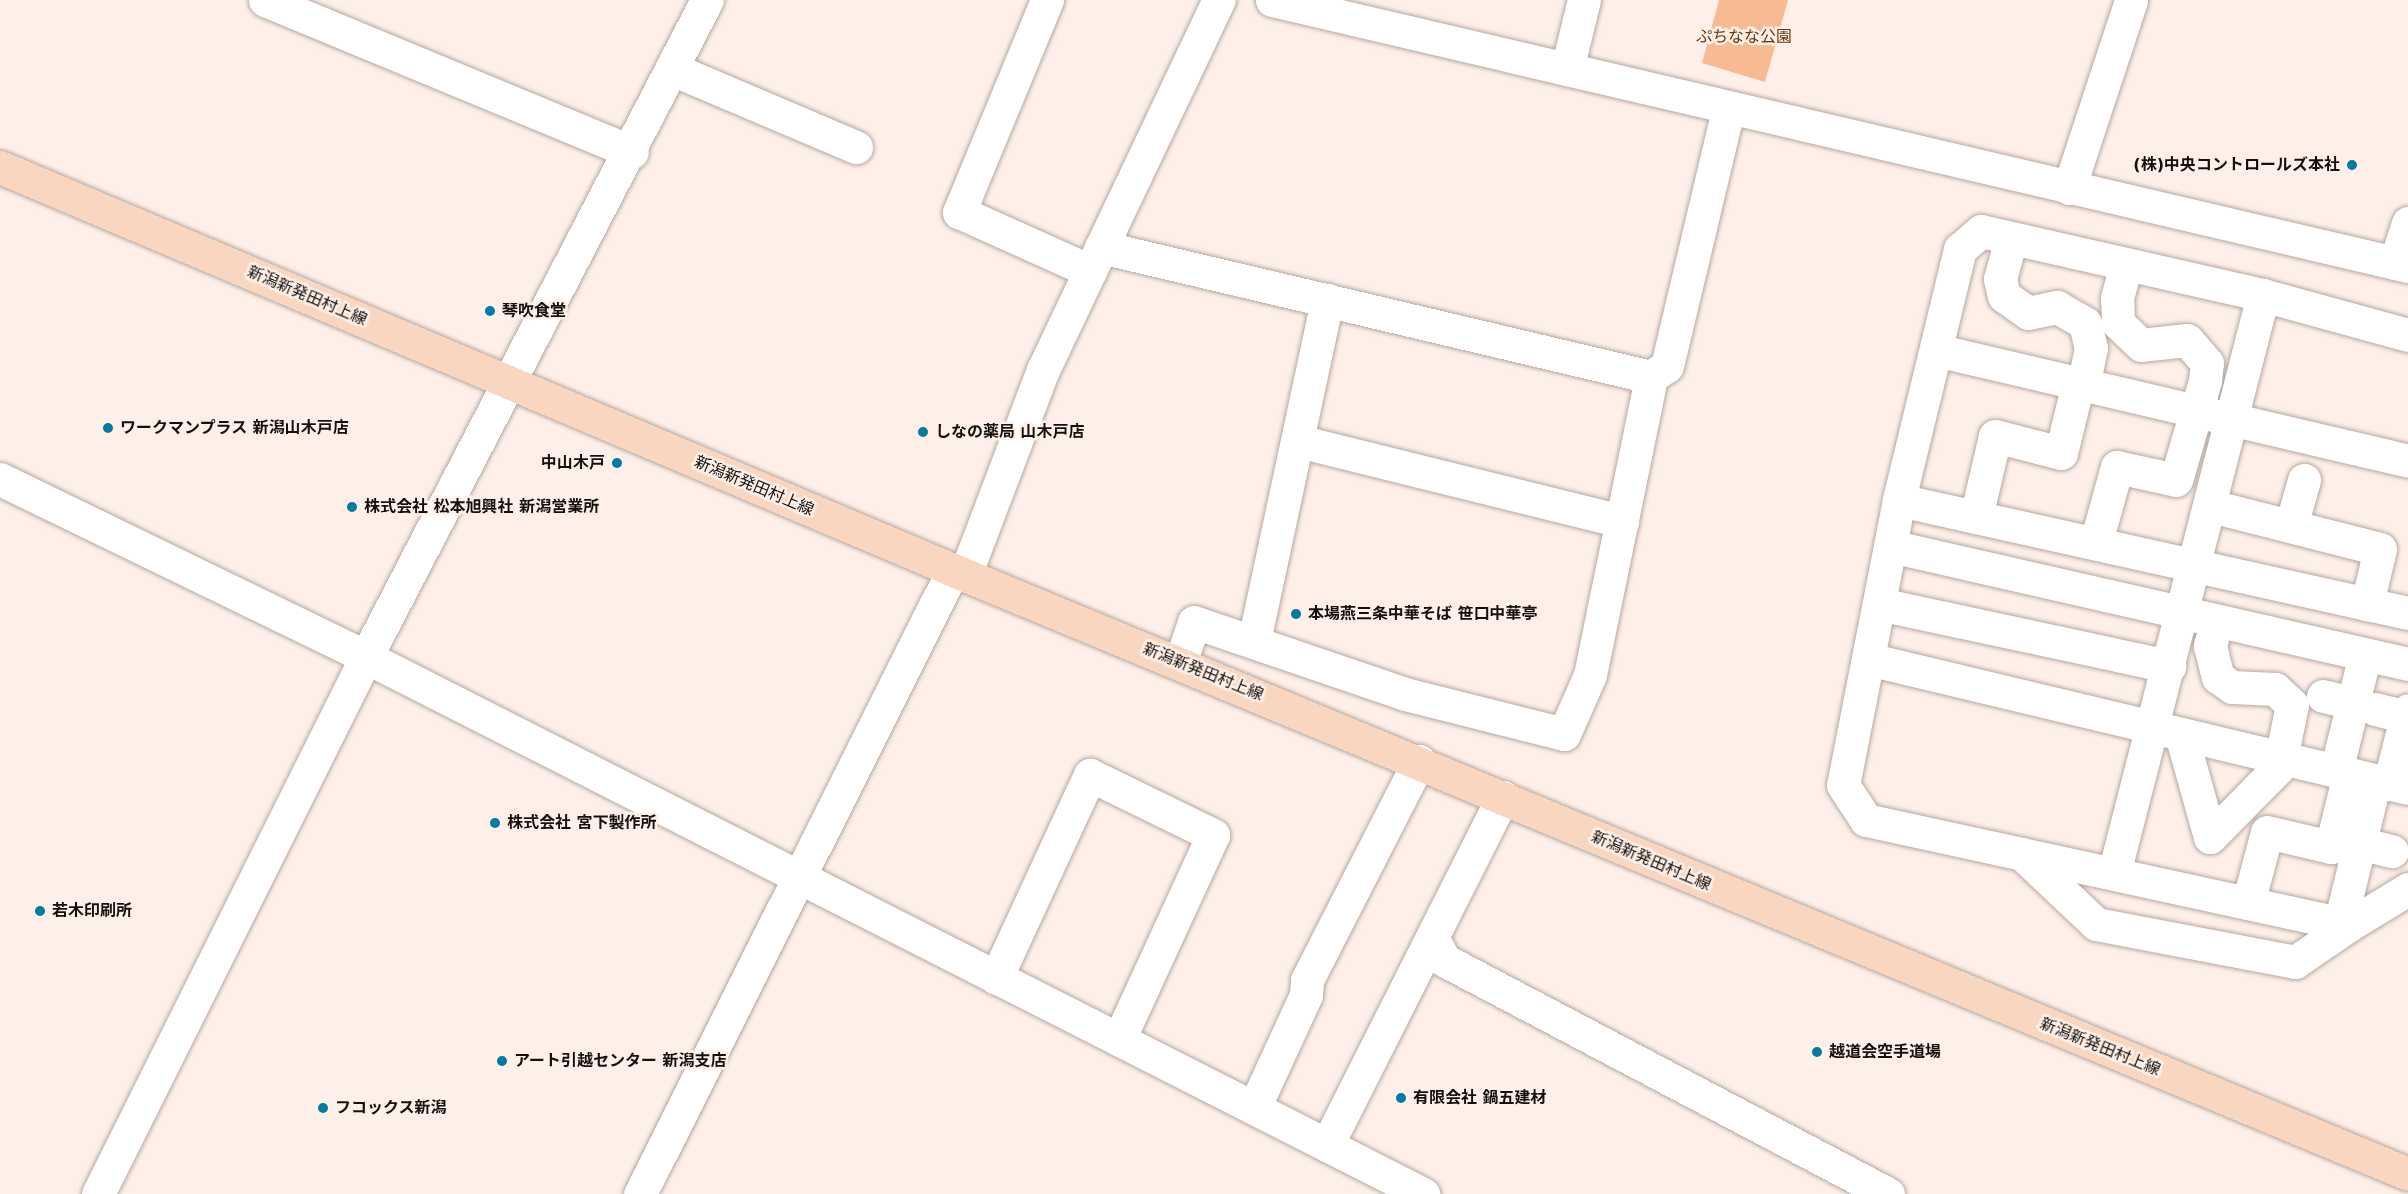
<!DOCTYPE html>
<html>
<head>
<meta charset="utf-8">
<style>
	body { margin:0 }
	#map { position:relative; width:2408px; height:1194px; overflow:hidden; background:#fef0e8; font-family:"DejaVu Sans","Noto Sans JP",sans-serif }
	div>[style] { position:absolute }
	.green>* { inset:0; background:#f7bb93 }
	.roads { filter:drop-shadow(0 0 2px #b5a8a1) drop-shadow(0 0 2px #b5a8a1) }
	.minor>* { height:33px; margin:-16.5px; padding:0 16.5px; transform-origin:16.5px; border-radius:16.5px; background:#fff }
	.major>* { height:33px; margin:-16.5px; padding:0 16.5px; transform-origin:16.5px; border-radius:16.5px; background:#f8d6bf }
	.dots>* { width:16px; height:16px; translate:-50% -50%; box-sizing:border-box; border:3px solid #fef0e8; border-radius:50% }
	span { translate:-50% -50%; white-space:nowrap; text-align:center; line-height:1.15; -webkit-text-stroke:5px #fef0e8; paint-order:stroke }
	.park-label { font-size:16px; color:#68350b }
	.poi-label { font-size:16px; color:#14100d; font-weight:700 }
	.right { translate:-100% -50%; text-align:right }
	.left { translate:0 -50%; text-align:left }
	.street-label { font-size:16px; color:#14100d }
</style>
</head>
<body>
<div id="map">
	<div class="green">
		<i style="clip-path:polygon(1719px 0,1788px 0,1765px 82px,1702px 63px)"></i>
	</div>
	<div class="roads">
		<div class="minor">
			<i style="left:265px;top:0;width:397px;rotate:22.5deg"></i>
			<i style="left:1047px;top:0;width:230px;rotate:112.5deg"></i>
			<i style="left:959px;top:212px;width:144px;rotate:24.2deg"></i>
			<i style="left:1272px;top:0;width:1167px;rotate:13.18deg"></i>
			<i style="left:672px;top:69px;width:200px;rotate:23deg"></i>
			<i style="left:1567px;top:69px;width:71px;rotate:-76.2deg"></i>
			<i style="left:2069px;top:188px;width:198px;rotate:-71.7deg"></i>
			<i style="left:2011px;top:239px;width:41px;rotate:105.4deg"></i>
			<i style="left:2000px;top:279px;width:17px;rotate:77deg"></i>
			<i style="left:2004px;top:296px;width:29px;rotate:35deg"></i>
			<i style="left:2028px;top:313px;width:30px;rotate:-12deg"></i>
			<i style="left:2057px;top:307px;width:32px;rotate:30deg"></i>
			<i style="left:2085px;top:323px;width:26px;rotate:77deg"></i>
			<i style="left:2091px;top:348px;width:38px;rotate:102deg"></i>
			<i style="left:1101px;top:247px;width:565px;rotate:13.3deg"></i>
			<i style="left:2395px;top:263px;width:42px;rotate:-72deg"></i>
			<i style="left:2408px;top:335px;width:150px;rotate:-164.6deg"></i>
			<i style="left:2263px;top:295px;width:289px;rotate:-167.2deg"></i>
			<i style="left:1981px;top:231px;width:28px;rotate:139deg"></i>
			<i style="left:1960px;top:249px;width:258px;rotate:103.7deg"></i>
			<i style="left:1899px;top:500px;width:290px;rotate:101.1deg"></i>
			<i style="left:1843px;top:785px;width:42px;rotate:56.7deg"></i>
			<i style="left:1866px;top:820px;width:494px;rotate:12.3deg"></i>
			<i style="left:2349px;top:925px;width:69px;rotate:-31.4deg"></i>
			<i style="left:1936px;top:350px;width:485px;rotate:13.2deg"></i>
			<i style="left:1298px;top:441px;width:334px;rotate:13.9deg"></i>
			<i style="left:0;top:479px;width:407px;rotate:25.9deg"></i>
			<i style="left:366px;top:657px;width:1186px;rotate:26.93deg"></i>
			<i style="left:1899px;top:500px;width:521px;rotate:12.52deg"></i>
			<i style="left:2211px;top:506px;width:174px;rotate:14.3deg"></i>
			<i style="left:2380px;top:549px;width:57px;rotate:103.3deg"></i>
			<i style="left:1976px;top:517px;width:83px;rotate:-76.8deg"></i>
			<i style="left:1995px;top:436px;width:68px;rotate:14.4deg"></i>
			<i style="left:2061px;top:453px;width:71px;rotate:-76.2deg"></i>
			<i style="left:2291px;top:526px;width:48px;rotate:-74.2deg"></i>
			<i style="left:2096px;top:542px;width:78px;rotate:-74.4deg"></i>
			<i style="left:2117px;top:467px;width:60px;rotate:12.4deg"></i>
			<i style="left:2176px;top:480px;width:103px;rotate:-73.7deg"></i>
			<i style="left:2205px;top:381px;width:18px;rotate:-84deg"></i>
			<i style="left:2207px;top:363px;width:30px;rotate:-131deg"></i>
			<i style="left:2187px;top:340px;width:46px;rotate:173.8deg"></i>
			<i style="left:2141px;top:345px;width:32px;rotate:-136deg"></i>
			<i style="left:2118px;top:323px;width:25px;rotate:-92deg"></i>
			<i style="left:2117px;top:298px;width:35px;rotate:-75deg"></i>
			<i style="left:1890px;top:546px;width:531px;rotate:12.83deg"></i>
			<i style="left:965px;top:575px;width:219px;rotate:-69.2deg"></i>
			<i style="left:1043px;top:370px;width:410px;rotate:-64.6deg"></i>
			<i style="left:1879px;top:604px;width:297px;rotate:12.1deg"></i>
			<i style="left:2217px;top:621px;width:26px;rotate:106deg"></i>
			<i style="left:2210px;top:646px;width:32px;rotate:76deg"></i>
			<i style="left:2218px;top:677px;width:17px;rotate:36deg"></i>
			<i style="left:2232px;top:687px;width:43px;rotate:2.7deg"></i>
			<i style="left:2275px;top:689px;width:23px;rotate:43deg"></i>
			<i style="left:2292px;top:705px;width:54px;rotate:101.7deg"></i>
			<i style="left:1254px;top:641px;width:349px;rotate:-77.9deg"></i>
			<i style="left:1868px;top:659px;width:555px;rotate:13.44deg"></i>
			<i style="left:1180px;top:663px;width:43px;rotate:-71.1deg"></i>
			<i style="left:1194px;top:622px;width:223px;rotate:18.8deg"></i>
			<i style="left:1405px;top:694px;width:164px;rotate:14.1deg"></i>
			<i style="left:1564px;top:734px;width:64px;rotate:-66.2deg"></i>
			<i style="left:1590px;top:675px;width:304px;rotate:-78.4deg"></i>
			<i style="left:1651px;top:377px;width:19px;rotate:-35deg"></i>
			<i style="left:1667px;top:366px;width:264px;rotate:-76.6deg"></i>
			<i style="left:2323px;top:696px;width:31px;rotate:13deg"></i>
			<i style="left:2375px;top:709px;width:32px;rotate:14deg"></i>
			<i style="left:2181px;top:734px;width:107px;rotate:74.3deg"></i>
			<i style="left:2210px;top:837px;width:110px;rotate:-45.4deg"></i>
			<i style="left:2336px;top:771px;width:103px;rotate:-76deg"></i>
			<i style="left:2389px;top:784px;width:76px;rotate:-75.6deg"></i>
			<i style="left:2359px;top:843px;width:34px;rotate:14deg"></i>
			<i style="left:2022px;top:854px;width:102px;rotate:43.4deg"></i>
			<i style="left:2096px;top:924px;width:203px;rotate:10.8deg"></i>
			<i style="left:2295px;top:962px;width:65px;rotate:-34.4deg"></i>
			<i style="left:2114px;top:873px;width:597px;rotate:-75.54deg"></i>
			<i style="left:2248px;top:903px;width:73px;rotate:-75deg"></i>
			<i style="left:2267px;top:832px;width:66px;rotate:13.2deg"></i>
			<i style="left:2331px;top:847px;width:75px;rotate:-76.1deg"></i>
			<i style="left:2340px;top:923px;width:146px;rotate:-76.2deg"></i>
			<i style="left:1432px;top:937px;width:26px;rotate:62deg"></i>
			<i style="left:1444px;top:960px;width:502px;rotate:27.79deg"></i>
			<i style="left:996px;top:978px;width:224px;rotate:-65.2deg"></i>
			<i style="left:1090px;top:775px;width:137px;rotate:26deg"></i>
			<i style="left:1213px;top:835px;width:225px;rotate:114.7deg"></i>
			<i style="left:1254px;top:1108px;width:124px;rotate:-65.3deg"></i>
			<i style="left:1306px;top:995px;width:15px;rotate:-86deg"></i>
			<i style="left:1307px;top:980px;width:246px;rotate:-62.9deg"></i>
			<i style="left:1327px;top:1145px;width:390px;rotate:-63.2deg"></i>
			<i style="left:98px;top:1194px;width:600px;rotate:-63.48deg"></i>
			<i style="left:366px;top:657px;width:740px;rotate:-62.57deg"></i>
			<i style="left:640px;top:1194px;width:698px;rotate:-63.36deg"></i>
		</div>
		<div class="major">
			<i style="left:0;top:167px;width:1035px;rotate:22.92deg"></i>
			<i style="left:953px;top:570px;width:1575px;rotate:22.54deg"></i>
		</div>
	</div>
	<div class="dots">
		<i style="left:2352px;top:165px;background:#007ba2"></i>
		<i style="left:490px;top:311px;background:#007ba2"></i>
		<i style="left:108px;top:428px;background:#007ba2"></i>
		<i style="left:923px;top:432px;background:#007ba2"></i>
		<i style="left:617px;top:463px;background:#007ba2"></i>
		<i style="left:352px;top:507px;background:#007ba2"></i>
		<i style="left:1296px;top:614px;background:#007ba2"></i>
		<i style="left:495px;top:823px;background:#007ba2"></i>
		<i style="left:40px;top:911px;background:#007ba2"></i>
		<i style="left:1817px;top:1052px;background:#007ba2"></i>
		<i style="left:502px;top:1061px;background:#007ba2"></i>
		<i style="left:1401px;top:1098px;background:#007ba2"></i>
		<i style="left:323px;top:1108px;background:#007ba2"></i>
	</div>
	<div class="park-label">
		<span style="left:1744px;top:37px">ぷちなな公園</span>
	</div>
	<div class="poi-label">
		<span class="right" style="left:2340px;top:165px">(株)中央コントロールズ本社</span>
		<span class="left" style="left:502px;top:311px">琴吹食堂</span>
		<span class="left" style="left:120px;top:428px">ワークマンプラス 新潟山木戸店</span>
		<span class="left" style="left:935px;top:432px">しなの薬局 山木戸店</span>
		<span class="right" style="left:605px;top:463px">中山木戸</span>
		<span class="left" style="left:364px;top:507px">株式会社 松本旭興社 新潟営業所</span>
		<span class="left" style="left:1308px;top:614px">本場燕三条中華そば 笹口中華亭</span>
		<span class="left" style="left:507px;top:823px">株式会社 宮下製作所</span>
		<span class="left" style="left:52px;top:911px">若木印刷所</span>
		<span class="left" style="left:1829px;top:1052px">越道会空手道場</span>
		<span class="left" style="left:514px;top:1061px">アート引越センター 新潟支店</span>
		<span class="left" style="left:1413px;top:1098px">有限会社 鍋五建材</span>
		<span class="left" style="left:335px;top:1108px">フコックス新潟</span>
	</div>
	<div class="street-label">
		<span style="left:307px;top:296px;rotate:23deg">新潟新発田村上線</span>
		<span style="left:754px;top:486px;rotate:23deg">新潟新発田村上線</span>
		<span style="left:1203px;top:672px;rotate:22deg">新潟新発田村上線</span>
		<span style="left:1651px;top:861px;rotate:23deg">新潟新発田村上線</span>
		<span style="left:2100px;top:1047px;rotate:22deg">新潟新発田村上線</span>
	</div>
</div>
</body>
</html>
